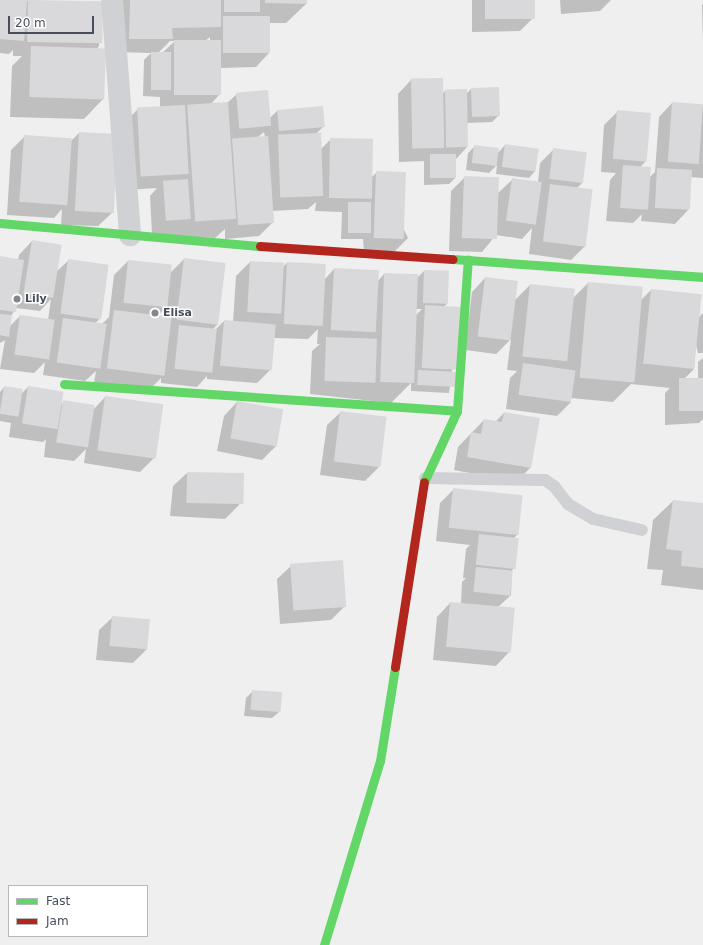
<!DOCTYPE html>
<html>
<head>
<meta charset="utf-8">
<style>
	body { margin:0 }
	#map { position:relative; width:703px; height:945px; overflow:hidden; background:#f0efef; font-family:"DejaVu Sans",sans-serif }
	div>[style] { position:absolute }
	.shadow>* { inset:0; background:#0003 }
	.building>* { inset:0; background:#d9d8db; transform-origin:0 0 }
	.lane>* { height:12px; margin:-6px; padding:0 6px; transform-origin:6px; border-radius:6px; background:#d0d1d5 }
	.street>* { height:22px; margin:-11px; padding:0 11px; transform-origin:11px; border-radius:11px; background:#d0d1d5 }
	.fast>* { height:9px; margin:-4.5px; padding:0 4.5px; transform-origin:4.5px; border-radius:4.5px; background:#63d668 }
	.jam>* { height:9px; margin:-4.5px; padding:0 4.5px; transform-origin:4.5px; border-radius:4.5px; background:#b3261e }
	.dots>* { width:11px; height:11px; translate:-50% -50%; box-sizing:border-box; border:2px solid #fff; border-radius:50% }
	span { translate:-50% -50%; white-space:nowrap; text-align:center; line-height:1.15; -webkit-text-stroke:3px #fff; paint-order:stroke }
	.poi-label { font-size:11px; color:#474d5b; font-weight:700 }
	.left { translate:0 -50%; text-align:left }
	.legend { position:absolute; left:8px; top:885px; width:140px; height:52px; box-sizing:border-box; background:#fff; border:1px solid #b5b8bd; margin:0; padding:5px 7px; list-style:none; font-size:12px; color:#474d5b }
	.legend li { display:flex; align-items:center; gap:8px; height:20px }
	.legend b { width:20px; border:1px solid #b5b8bd }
	.scale { position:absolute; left:8px; top:16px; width:86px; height:18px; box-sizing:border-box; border:2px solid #474d5b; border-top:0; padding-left:5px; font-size:12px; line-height:14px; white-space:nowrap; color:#474d5b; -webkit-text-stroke:3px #fff; paint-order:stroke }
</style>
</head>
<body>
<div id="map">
	<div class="shadow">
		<i style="clip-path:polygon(0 0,102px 2px,99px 46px,97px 49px,103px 99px,84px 119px,10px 117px,12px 66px,22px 56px,13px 56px,13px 50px,9px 54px,0 53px)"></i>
		<i style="clip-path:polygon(evenodd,111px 0,306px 0,306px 4px,286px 23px,269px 23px,269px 53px,256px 67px,220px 68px,220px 94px,210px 105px,227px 103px,237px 94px,269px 119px,277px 111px,324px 126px,316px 134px,321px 149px,331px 139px,371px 178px,377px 172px,408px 238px,394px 252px,364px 252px,363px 239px,341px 239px,342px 212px,315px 211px,316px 202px,308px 209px,272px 211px,273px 222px,259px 236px,225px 239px,225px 229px,215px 238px,152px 234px,150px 196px,157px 188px,127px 190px,124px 123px,138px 109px,160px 108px,160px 97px,143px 96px,144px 60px,151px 53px,116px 52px,111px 0,210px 37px,210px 41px,205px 41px,210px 37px,111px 0,170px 41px,175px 41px,162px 53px,158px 53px,170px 41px,111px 0,264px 132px,265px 137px,258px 137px,264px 132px)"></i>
		<i style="clip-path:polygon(472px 0,534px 0,534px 17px,520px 31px,472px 32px)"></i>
		<i style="clip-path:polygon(560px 0,611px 0,600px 11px,561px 14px)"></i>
		<i style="clip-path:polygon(703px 4px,703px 43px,702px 5px)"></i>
		<i style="clip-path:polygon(411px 80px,442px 94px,445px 91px,466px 94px,471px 89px,499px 115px,492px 122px,467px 123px,467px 147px,456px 159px,456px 177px,449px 184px,424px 185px,424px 161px,399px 162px,398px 94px)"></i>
		<i style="clip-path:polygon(672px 103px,703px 105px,703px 178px,690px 177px,688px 210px,675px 224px,641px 221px,642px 214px,633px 223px,606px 221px,610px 180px,616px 173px,601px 172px,604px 125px,618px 111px,646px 161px,640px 167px,650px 177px,655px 172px,659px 117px)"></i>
		<i style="clip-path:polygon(79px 133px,112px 213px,98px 226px,61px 225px,62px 209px,54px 218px,7px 215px,11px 150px,25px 136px,71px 141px)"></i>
		<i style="clip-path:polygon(505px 145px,535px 171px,529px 178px,496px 174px,497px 165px,489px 173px,466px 170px,468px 153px,475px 146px,497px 154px)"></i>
		<i style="clip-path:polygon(554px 149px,582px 183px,577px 188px,585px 246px,571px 260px,529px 254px,532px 228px,522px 239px,496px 235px,482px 252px,449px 251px,451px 191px,465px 177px,497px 194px,513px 179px,538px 182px,540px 163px)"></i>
		<i style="clip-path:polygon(evenodd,32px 241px,57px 271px,69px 260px,108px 266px,101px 318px,95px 323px,102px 324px,109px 317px,114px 275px,128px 261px,170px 273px,184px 259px,218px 324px,212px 330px,215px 330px,224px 321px,233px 322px,236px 276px,250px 262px,283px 267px,287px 263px,325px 279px,334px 269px,378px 281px,384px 274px,417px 278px,424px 271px,447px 304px,443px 307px,460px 308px,449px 393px,411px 391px,411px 383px,391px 403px,310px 394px,312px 351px,320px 344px,317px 344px,318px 329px,308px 339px,274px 338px,271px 369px,257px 383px,207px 379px,207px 376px,197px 387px,161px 383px,161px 378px,150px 389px,94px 383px,96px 371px,85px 381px,43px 375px,45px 362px,34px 373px,0 369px,5px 340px,0 343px,0 257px,18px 260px,19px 255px,32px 241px,51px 299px,48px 320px,20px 316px,10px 326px,11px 316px,16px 308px,40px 311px,51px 299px,32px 241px,166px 307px,165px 317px,158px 316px,166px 307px,32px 241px,415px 309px,422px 309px,414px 317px,415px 309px)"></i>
		<i style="clip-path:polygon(485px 278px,514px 301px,530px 285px,573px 298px,588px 283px,641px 300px,651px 290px,699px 317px,703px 313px,703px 353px,698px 353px,696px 345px,694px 369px,684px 379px,698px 379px,698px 362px,703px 358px,703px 419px,699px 423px,665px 425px,665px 393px,670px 388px,631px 384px,613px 402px,571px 398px,571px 402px,557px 416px,506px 409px,510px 378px,517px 371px,507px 370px,511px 339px,496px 354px,465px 350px,472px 292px)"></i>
		<i style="clip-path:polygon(4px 387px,21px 394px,28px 387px,60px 405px,64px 402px,94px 409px,105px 397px,161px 405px,154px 458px,140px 472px,84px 463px,86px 449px,74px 461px,44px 457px,46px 439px,43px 442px,9px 437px,11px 423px,0 421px,0 392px)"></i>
		<i style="clip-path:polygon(237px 402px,276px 446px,262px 460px,217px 451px,224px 416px)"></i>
		<i style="clip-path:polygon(341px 412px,379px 467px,365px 481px,320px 475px,327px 425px)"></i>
		<i style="clip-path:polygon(504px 413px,539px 419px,530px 468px,516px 482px,454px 470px,458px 447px,484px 420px,495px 422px)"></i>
		<i style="clip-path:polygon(187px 473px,243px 474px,239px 505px,225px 519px,170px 516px,173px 486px)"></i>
		<i style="clip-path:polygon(454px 489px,518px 534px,514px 538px,515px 567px,512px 570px,511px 595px,498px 607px,509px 652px,496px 666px,433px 660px,437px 617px,450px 603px,461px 604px,462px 582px,466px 578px,463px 578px,466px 549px,470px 545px,436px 541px,440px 503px)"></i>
		<i style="clip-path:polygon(673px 501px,703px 504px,703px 590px,661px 585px,663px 570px,647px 569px,653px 520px)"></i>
		<i style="clip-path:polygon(291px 566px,345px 606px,331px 620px,280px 624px,277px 579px)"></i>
		<i style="clip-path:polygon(113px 617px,147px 649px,133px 663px,96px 660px,99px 630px)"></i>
		<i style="clip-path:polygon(253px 691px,279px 712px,272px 718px,244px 716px,246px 698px)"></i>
	</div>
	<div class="building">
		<i style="clip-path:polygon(0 0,27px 0,24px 41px,0 39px)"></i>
		<i style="left:28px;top:0;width:75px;height:42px;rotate:1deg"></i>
		<i style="clip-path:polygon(130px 0,221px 0,221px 27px,172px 28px,173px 39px,129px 39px)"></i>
		<i style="left:224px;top:0;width:36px;height:12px"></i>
		<i style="clip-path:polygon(265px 0,307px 0,307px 4px,265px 3px)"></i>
		<i style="left:485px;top:0;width:50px;height:19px"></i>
		<i style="left:270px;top:16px;width:37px;height:47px;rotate:90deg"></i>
		<i style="left:174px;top:40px;width:47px;height:55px"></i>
		<i style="left:31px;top:46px;width:75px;height:51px;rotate:2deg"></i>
		<i style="left:151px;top:52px;width:20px;height:38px"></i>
		<i style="left:443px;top:78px;width:70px;height:32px;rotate:89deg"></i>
		<i style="left:499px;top:87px;width:29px;height:28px;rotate:88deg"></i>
		<i style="left:467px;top:89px;width:58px;height:22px;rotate:89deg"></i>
		<i style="left:268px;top:90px;width:36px;height:32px;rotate:85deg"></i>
		<i style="left:228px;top:102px;width:117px;height:41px;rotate:86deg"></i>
		<i style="left:672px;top:102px;width:31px;height:60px;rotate:4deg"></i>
		<i style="left:185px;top:105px;width:69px;height:48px;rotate:87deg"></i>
		<i style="left:323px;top:106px;width:21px;height:46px;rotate:85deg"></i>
		<i style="left:617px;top:110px;width:34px;height:49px;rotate:5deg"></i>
		<i style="left:79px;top:132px;width:39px;height:79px;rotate:3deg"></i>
		<i style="left:321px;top:133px;width:63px;height:43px;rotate:88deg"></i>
		<i style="left:24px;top:135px;width:48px;height:67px;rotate:4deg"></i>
		<i style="left:268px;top:136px;width:87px;height:36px;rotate:86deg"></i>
		<i style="left:330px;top:138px;width:43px;height:60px;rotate:1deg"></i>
		<i style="left:505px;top:144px;width:34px;height:23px;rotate:8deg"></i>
		<i style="left:474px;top:145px;width:25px;height:18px;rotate:7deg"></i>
		<i style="left:553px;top:148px;width:34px;height:31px;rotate:7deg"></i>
		<i style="left:430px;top:154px;width:26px;height:24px"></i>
		<i style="left:623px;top:165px;width:28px;height:43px;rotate:4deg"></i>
		<i style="left:657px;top:168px;width:35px;height:40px;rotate:3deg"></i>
		<i style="left:376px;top:171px;width:30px;height:67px;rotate:2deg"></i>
		<i style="left:464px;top:176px;width:35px;height:62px;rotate:2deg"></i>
		<i style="left:512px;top:178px;width:30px;height:43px;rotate:8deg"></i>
		<i style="left:188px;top:179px;width:40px;height:25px;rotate:86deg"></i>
		<i style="left:550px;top:184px;width:43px;height:58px;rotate:7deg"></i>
		<i style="left:348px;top:202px;width:23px;height:31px"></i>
		<i style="left:32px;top:240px;width:30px;height:54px;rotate:9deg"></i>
		<i style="clip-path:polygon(0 256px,24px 260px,16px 312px,0 310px)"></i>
		<i style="left:184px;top:258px;width:42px;height:62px;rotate:7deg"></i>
		<i style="left:68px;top:259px;width:41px;height:55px;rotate:8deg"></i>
		<i style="left:128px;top:260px;width:44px;height:43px;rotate:6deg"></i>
		<i style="left:250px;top:261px;width:34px;height:51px;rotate:3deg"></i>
		<i style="left:287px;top:262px;width:39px;height:62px;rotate:3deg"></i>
		<i style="left:334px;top:268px;width:45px;height:62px;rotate:3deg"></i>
		<i style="left:424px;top:270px;width:25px;height:33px;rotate:2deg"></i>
		<i style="left:384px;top:273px;width:34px;height:109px;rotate:2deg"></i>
		<i style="left:485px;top:277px;width:33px;height:60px;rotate:7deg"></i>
		<i style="left:588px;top:282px;width:55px;height:96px;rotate:5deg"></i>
		<i style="left:530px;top:284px;width:45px;height:73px;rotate:6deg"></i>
		<i style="left:651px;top:289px;width:51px;height:75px;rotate:6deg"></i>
		<i style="left:425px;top:305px;width:36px;height:63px;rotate:3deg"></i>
		<i style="left:114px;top:310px;width:58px;height:59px;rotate:7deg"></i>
		<i style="clip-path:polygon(0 314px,12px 315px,9px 337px,0 335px)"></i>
		<i style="left:20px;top:315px;width:35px;height:40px;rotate:8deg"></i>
		<i style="left:63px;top:318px;width:44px;height:45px;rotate:8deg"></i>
		<i style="left:224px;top:320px;width:52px;height:46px;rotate:5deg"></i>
		<i style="left:179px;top:325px;width:38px;height:44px;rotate:6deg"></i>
		<i style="left:326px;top:337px;width:51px;height:44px;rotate:2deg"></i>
		<i style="left:523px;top:363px;width:53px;height:32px;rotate:8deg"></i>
		<i style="left:418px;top:370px;width:40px;height:15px;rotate:3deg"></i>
		<i style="left:679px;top:378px;width:24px;height:33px"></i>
		<i style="left:4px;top:386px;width:19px;height:28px;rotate:9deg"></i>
		<i style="left:28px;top:386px;width:36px;height:38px;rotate:9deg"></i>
		<i style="left:105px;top:396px;width:59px;height:55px;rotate:8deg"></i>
		<i style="left:63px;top:400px;width:32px;height:43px;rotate:9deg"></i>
		<i style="left:237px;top:401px;width:47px;height:38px;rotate:10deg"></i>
		<i style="left:340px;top:411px;width:47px;height:51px;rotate:7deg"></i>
		<i style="clip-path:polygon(504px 412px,540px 418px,531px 468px,467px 457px,471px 432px,481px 434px,484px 419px,502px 422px)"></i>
		<i style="left:187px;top:472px;width:57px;height:31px;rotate:1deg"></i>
		<i style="left:453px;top:488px;width:70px;height:40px;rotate:6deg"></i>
		<i style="clip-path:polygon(673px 500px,703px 503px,703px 568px,681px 566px,682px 551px,666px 549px)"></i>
		<i style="left:479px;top:534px;width:40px;height:31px;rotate:6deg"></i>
		<i style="left:343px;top:560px;width:47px;height:53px;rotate:86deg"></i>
		<i style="left:476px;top:567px;width:37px;height:25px;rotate:6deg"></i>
		<i style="left:450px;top:602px;width:65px;height:45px;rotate:5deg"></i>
		<i style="left:112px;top:616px;width:38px;height:30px;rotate:5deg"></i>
		<i style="left:252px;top:690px;width:30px;height:20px;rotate:4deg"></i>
	</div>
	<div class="lane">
		<i style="left:425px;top:478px;width:120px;rotate:1deg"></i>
		<i style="left:545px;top:480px;width:11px;rotate:34deg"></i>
		<i style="left:554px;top:486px;width:23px;rotate:52deg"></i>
		<i style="left:568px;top:504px;width:29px;rotate:31deg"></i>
		<i style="left:593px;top:519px;width:50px;rotate:12.7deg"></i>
	</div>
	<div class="street">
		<i style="left:112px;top:0;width:236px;rotate:85.6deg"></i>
	</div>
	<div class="fast">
		<i style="left:0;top:223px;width:261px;rotate:5.1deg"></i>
		<i style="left:453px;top:259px;width:251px;rotate:4.1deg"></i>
		<i style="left:64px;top:384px;width:394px;rotate:3.9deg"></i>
		<i style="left:424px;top:482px;width:78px;rotate:-65.1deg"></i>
		<i style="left:457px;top:411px;width:152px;rotate:-85.9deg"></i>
		<i style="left:324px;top:945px;width:192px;rotate:-73.1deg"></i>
		<i style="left:380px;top:761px;width:95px;rotate:-80.9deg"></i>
	</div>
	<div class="jam">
		<i style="left:260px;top:246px;width:193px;rotate:3.9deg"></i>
		<i style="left:395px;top:667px;width:187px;rotate:-81.1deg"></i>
	</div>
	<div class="dots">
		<i style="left:17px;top:299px;background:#82868f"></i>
		<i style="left:155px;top:313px;background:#82868f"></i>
	</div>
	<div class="poi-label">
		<span class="left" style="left:25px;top:299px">Lily</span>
		<span class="left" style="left:163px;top:313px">Elisa</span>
	</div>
	<ul class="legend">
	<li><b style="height:5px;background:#63d668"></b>Fast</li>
	<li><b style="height:5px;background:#b3261e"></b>Jam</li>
	</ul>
	<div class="scale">20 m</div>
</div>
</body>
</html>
